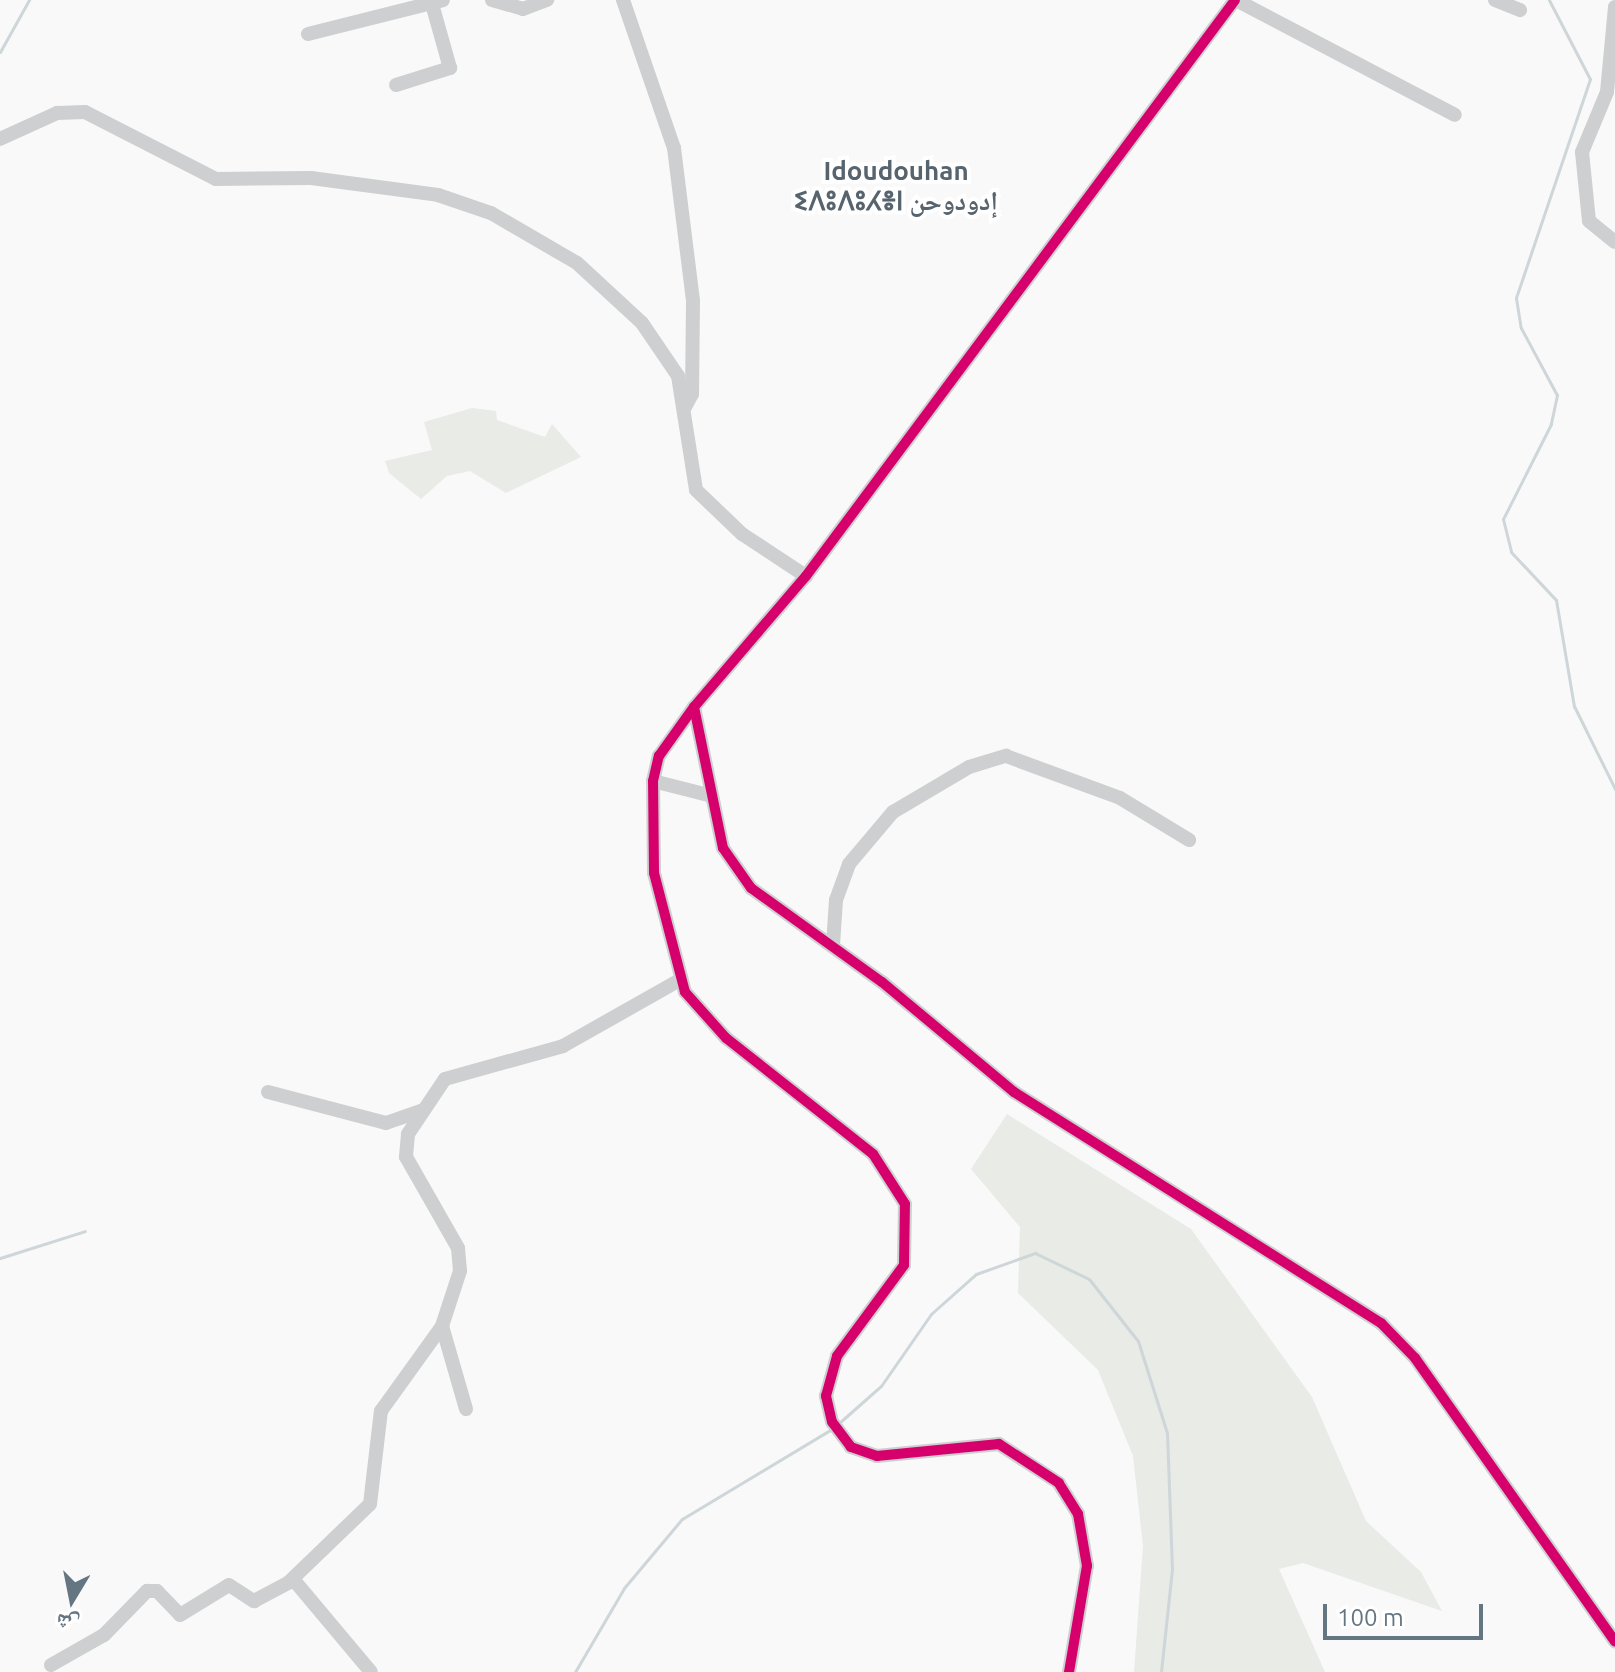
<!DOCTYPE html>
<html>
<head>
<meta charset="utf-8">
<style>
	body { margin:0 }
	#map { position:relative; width:1615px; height:1672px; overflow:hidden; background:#f9f9f9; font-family:Ubuntu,"Noto Naskh Arabic","Noto Sans Tifinagh",sans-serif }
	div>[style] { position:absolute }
	.green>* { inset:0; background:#e8ebe6 }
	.stream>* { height:3px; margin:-1.5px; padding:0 1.5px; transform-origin:1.5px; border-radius:1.5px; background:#ced6d9 }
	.minor>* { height:14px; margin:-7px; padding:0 7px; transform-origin:7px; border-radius:7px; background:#cecfd0 }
	.cycleway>* { height:10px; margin:-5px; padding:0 5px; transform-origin:5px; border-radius:5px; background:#d6006c }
	span { translate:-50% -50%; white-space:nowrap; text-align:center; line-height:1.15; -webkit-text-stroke:8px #fff; paint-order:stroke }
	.quarter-label { font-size:26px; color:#57646e; font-weight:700 }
	.north { position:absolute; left:32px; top:1560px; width:80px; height:80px; -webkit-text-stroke:6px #fff; paint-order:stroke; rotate:190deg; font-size:22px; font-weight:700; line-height:32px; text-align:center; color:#657683 }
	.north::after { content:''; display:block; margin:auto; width:28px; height:36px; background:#657683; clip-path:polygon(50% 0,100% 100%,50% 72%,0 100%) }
	.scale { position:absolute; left:1323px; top:1604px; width:160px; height:36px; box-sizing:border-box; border:4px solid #657683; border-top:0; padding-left:10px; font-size:24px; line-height:28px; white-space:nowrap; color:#657683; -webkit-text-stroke:6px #fff; paint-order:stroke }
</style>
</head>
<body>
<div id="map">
	<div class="green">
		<i style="clip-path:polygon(472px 408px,496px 411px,497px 420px,545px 437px,552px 424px,581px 457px,506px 493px,470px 471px,447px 476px,421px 499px,389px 473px,385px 461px,432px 450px,424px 422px)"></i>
		<i style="clip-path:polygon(1007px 1114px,1191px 1229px,1312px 1397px,1366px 1521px,1421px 1572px,1442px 1611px,1303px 1563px,1279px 1569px,1325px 1672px,1134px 1672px,1143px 1546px,1133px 1456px,1098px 1370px,1018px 1293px,1020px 1227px,971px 1169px)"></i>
	</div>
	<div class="stream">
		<i style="left:1549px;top:0;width:89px;rotate:62.6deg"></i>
		<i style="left:1590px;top:79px;width:231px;rotate:108.7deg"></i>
		<i style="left:1516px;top:298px;width:30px;rotate:81deg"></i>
		<i style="left:1521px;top:328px;width:76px;rotate:61.8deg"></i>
		<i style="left:1557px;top:395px;width:30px;rotate:102deg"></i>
		<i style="left:1551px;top:424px;width:106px;rotate:116.8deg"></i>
		<i style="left:1503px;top:519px;width:34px;rotate:76deg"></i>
		<i style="left:1511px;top:552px;width:66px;rotate:46.8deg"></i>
		<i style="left:1556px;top:600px;width:108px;rotate:80.4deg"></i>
		<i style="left:1574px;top:706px;width:93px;rotate:63.7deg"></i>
		<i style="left:0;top:52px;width:60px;rotate:-60.9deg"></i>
		<i style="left:0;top:1258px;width:89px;rotate:-17.6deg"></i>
		<i style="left:839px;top:1423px;width:56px;rotate:-41.4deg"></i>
		<i style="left:881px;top:1386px;width:88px;rotate:-55.2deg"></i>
		<i style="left:931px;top:1314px;width:60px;rotate:-41.6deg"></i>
		<i style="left:976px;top:1274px;width:63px;rotate:-19.6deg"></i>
		<i style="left:1035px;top:1253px;width:60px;rotate:25.7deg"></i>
		<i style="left:1089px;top:1279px;width:79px;rotate:51.7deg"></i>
		<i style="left:1138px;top:1341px;width:96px;rotate:72.5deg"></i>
		<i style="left:1167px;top:1433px;width:136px;rotate:87.9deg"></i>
		<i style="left:1172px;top:1569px;width:104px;rotate:96.1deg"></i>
		<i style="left:575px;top:1672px;width:97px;rotate:-59.7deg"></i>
		<i style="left:624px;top:1588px;width:90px;rotate:-50deg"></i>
		<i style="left:682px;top:1519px;width:173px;rotate:-31deg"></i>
	</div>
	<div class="minor">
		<i style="left:492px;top:0;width:32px;rotate:16deg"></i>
		<i style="left:523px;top:9px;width:26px;rotate:-21deg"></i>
		<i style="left:623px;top:0;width:157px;rotate:71deg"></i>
		<i style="left:674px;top:148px;width:154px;rotate:82.9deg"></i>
		<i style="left:693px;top:301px;width:93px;rotate:90.6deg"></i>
		<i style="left:692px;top:394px;width:15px;rotate:118deg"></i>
		<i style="left:1236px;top:0;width:247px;rotate:27.7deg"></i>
		<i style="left:1495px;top:0;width:27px;rotate:22deg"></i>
		<i style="left:1615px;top:7px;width:85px;rotate:95.4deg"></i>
		<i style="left:1607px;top:92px;width:65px;rotate:112.6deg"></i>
		<i style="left:1582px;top:152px;width:69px;rotate:84.2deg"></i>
		<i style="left:1589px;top:221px;width:33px;rotate:39deg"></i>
		<i style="left:308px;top:34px;width:139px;rotate:-14.1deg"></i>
		<i style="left:396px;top:85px;width:57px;rotate:-17.5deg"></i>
		<i style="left:450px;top:68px;width:66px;rotate:-105.7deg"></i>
		<i style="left:0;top:139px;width:63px;rotate:-24.5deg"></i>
		<i style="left:57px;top:113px;width:28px;rotate:-2deg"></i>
		<i style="left:85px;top:112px;width:147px;rotate:27.1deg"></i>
		<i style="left:216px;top:179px;width:95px;rotate:-0.6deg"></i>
		<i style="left:311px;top:178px;width:128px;rotate:7.6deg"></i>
		<i style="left:438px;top:195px;width:56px;rotate:18.8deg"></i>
		<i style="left:491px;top:213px;width:99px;rotate:30.2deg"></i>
		<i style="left:577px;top:263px;width:88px;rotate:42.7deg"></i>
		<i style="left:642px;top:323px;width:64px;rotate:55.8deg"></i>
		<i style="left:678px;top:376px;width:115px;rotate:81deg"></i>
		<i style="left:696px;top:490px;width:64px;rotate:43.7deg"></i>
		<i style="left:742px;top:534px;width:77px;rotate:33.3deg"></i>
		<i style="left:694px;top:707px;width:144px;rotate:78.4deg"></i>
		<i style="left:723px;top:848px;width:49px;rotate:55deg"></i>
		<i style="left:751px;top:888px;width:161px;rotate:35.7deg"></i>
		<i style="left:882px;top:982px;width:172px;rotate:39.8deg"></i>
		<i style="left:1014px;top:1092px;width:434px;rotate:32.2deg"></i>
		<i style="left:1381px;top:1323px;width:49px;rotate:45.8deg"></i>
		<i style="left:1415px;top:1358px;width:347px;rotate:54.8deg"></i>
		<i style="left:653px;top:781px;width:61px;rotate:14.3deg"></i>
		<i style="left:833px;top:945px;width:45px;rotate:-86.2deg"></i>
		<i style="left:836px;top:900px;width:38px;rotate:-70deg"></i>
		<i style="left:849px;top:864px;width:68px;rotate:-49.8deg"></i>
		<i style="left:893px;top:812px;width:88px;rotate:-30.6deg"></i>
		<i style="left:969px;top:767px;width:39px;rotate:-17deg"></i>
		<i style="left:1006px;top:756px;width:121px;rotate:20.2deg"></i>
		<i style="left:1120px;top:798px;width:81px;rotate:31.3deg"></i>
		<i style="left:268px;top:1092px;width:122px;rotate:14.7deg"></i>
		<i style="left:386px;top:1123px;width:37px;rotate:-19deg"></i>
		<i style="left:466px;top:1409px;width:86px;rotate:-106.1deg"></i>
		<i style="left:442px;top:1326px;width:58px;rotate:-71.9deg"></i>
		<i style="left:460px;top:1271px;width:23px;rotate:-95deg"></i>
		<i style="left:458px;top:1248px;width:105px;rotate:-119.7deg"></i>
		<i style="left:406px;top:1157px;width:23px;rotate:-85deg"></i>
		<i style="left:408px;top:1134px;width:66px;rotate:-56.1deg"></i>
		<i style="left:445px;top:1079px;width:123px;rotate:-15.6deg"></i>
		<i style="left:563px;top:1046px;width:132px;rotate:-29.5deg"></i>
		<i style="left:293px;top:1579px;width:121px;rotate:50deg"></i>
		<i style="left:51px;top:1665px;width:61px;rotate:-29.5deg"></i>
		<i style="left:104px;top:1635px;width:62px;rotate:-45.7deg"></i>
		<i style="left:147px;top:1591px;width:10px"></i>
		<i style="left:157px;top:1591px;width:33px;rotate:46deg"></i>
		<i style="left:180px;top:1615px;width:57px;rotate:-31.5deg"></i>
		<i style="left:229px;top:1585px;width:30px;rotate:33deg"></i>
		<i style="left:254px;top:1601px;width:40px;rotate:-28deg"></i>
		<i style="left:289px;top:1582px;width:112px;rotate:-43.9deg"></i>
		<i style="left:370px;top:1504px;width:94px;rotate:-83.3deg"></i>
		<i style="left:381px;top:1411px;width:105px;rotate:-54.3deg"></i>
		<i style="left:1069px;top:1672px;width:108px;rotate:-80.4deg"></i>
		<i style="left:1087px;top:1566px;width:53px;rotate:-99.8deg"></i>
		<i style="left:1078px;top:1514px;width:36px;rotate:-122deg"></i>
		<i style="left:1059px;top:1483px;width:72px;rotate:-147deg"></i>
		<i style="left:999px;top:1444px;width:123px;rotate:174.4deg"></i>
		<i style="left:877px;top:1456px;width:28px;rotate:-161deg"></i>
		<i style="left:851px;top:1447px;width:31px;rotate:-127deg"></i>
		<i style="left:832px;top:1422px;width:27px;rotate:-103deg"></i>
		<i style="left:826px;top:1396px;width:41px;rotate:-74.6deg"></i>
		<i style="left:837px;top:1356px;width:113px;rotate:-53.6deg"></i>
		<i style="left:904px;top:1265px;width:61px;rotate:-89.1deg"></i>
		<i style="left:905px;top:1204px;width:59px;rotate:-122.6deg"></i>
		<i style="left:873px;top:1154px;width:187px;rotate:-141.7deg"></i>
		<i style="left:726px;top:1038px;width:62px;rotate:-131.7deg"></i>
		<i style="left:685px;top:992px;width:123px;rotate:-104.6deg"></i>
		<i style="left:654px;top:873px;width:92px;rotate:-90.6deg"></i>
		<i style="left:653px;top:781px;width:26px;rotate:-77deg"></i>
		<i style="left:659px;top:756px;width:60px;rotate:-54.5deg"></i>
		<i style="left:694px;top:707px;width:172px;rotate:-49.5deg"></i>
		<i style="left:806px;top:576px;width:718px;rotate:-53.32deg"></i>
	</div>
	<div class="cycleway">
		<i style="left:694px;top:707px;width:144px;rotate:78.4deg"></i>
		<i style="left:723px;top:848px;width:49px;rotate:55deg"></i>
		<i style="left:751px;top:888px;width:161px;rotate:35.7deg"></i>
		<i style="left:882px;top:982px;width:172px;rotate:39.8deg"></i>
		<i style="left:1014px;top:1092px;width:434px;rotate:32.2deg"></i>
		<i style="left:1381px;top:1323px;width:49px;rotate:45.8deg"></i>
		<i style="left:1415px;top:1358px;width:347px;rotate:54.8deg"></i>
		<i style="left:1069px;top:1672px;width:108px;rotate:-80.4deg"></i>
		<i style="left:1087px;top:1566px;width:53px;rotate:-99.8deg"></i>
		<i style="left:1078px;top:1514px;width:36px;rotate:-122deg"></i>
		<i style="left:1059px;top:1483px;width:72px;rotate:-147deg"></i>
		<i style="left:999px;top:1444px;width:123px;rotate:174.4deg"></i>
		<i style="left:877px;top:1456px;width:28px;rotate:-161deg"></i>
		<i style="left:851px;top:1447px;width:31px;rotate:-127deg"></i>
		<i style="left:832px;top:1422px;width:27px;rotate:-103deg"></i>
		<i style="left:826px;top:1396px;width:41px;rotate:-74.6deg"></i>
		<i style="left:837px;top:1356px;width:113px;rotate:-53.6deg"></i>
		<i style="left:904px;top:1265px;width:61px;rotate:-89.1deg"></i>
		<i style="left:905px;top:1204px;width:59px;rotate:-122.6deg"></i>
		<i style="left:873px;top:1154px;width:187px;rotate:-141.7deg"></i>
		<i style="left:726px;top:1038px;width:62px;rotate:-131.7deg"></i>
		<i style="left:685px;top:992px;width:123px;rotate:-104.6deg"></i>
		<i style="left:654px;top:873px;width:92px;rotate:-90.6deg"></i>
		<i style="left:653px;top:781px;width:26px;rotate:-77deg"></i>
		<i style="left:659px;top:756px;width:60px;rotate:-54.5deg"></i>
		<i style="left:694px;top:707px;width:172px;rotate:-49.5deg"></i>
		<i style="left:806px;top:576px;width:718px;rotate:-53.32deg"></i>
	</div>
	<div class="quarter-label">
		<span style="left:896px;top:186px">Idoudouhan<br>ⵉⴷⵓⴷⵓⵃⴻⵏ إدودوحن</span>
	</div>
	<div class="north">ش</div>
	<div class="scale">100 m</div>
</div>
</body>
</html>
